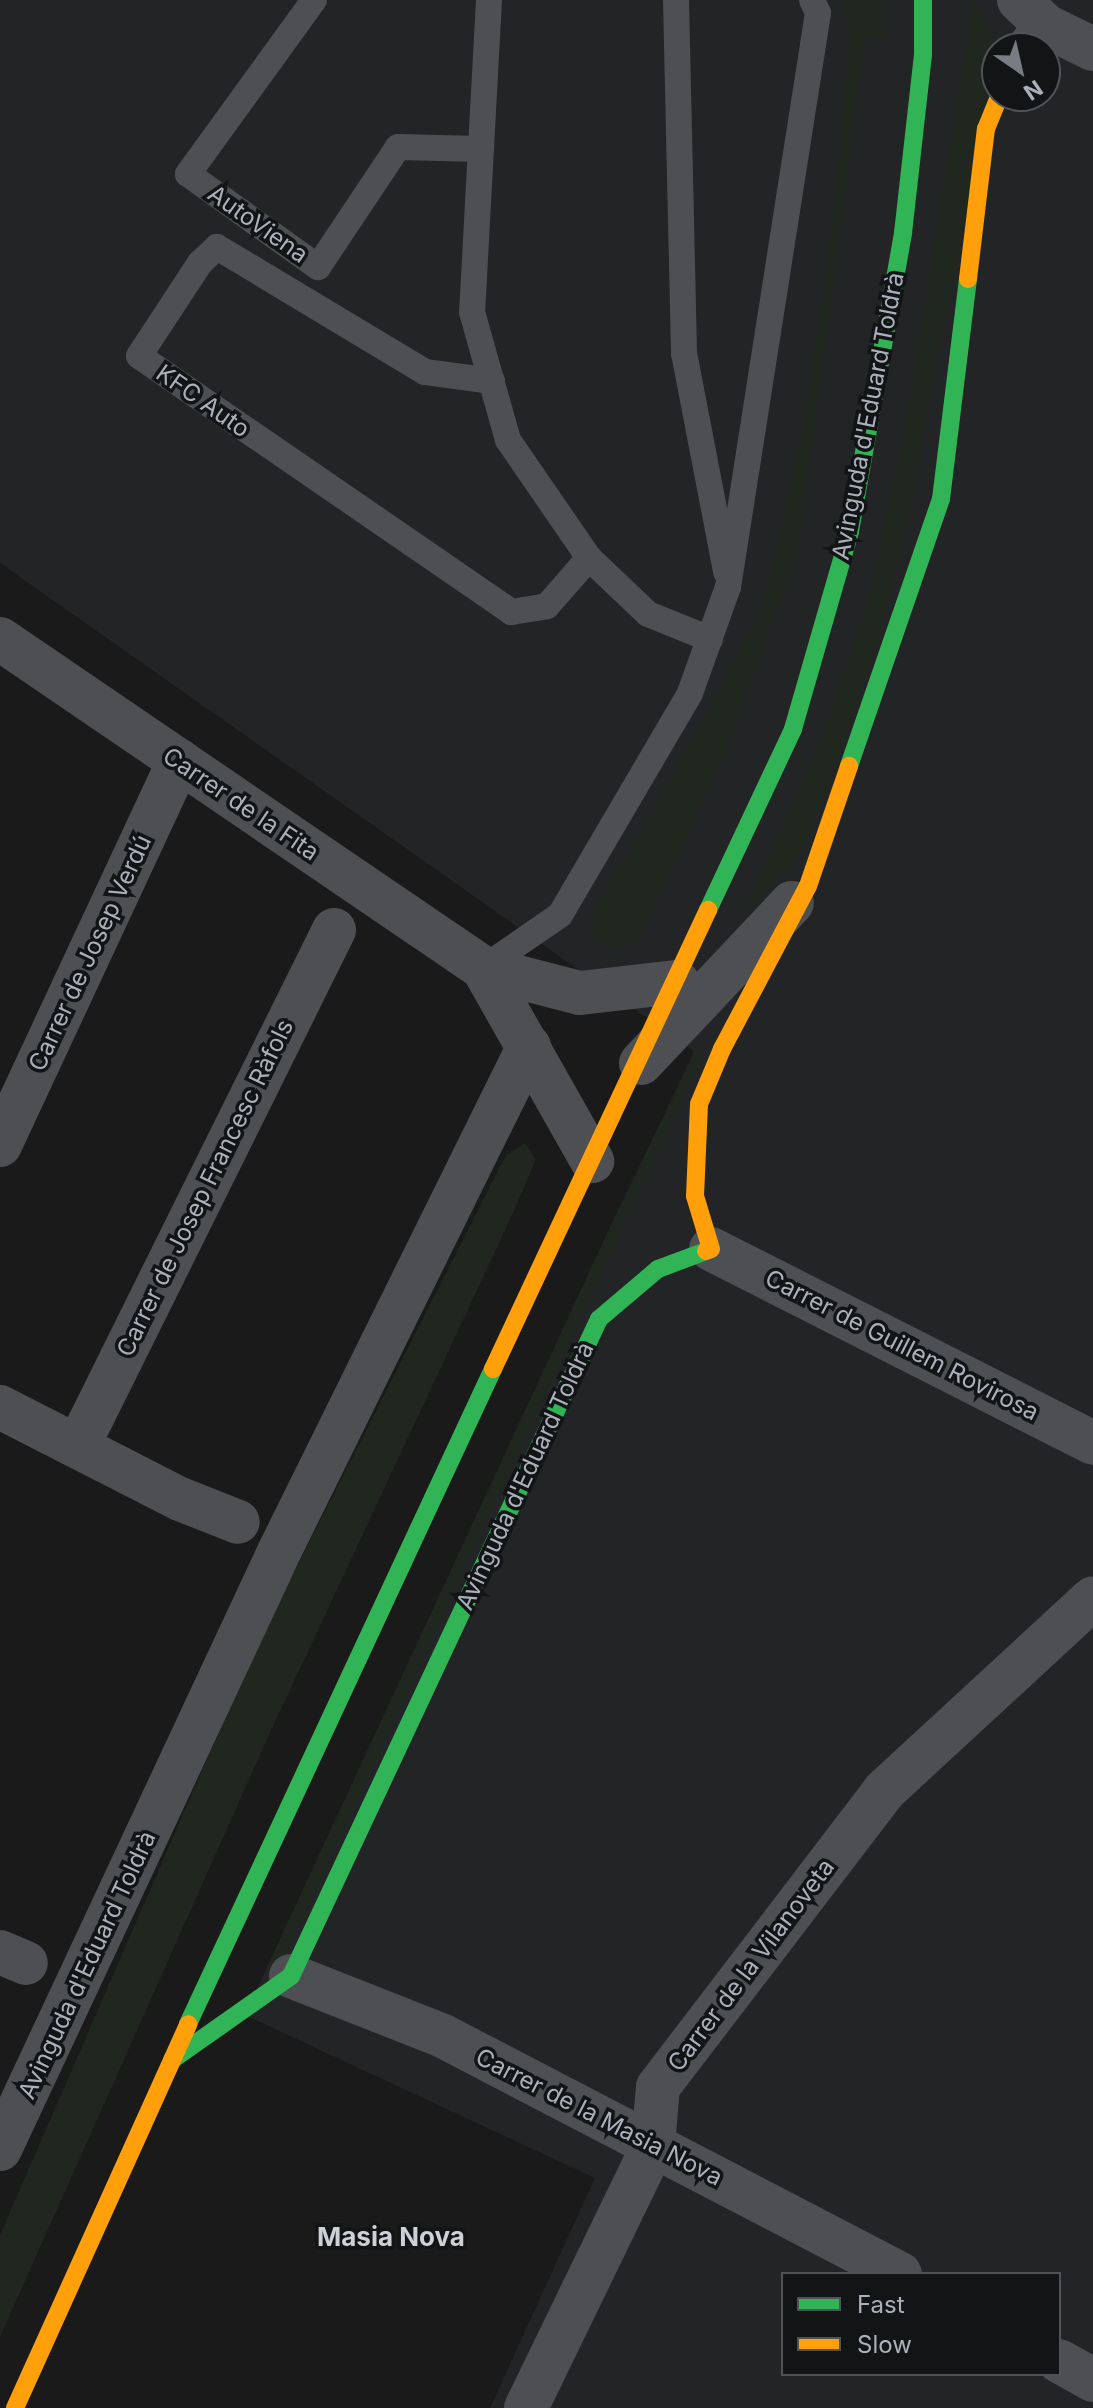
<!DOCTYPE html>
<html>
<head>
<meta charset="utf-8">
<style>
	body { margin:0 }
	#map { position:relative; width:1093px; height:2408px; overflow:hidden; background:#1a1a1a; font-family:Inter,sans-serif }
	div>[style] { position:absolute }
	.built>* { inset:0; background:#232426 }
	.green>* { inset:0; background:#1f271f }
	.lane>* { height:26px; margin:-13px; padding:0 13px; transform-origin:13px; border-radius:13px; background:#4d4f53 }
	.street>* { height:44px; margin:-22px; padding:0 22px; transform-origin:22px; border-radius:22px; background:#4d4f53 }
	.fast>* { height:18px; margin:-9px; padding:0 9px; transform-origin:9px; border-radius:9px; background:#30b455 }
	.slow>* { height:18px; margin:-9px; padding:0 9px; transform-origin:9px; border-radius:9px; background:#ff9f0a }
	span { translate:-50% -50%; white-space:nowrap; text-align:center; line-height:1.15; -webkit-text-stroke:7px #131416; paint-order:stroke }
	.street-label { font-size:24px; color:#aab1bb }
	.neighbourhood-label { font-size:26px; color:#ccd0d7; font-weight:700 }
	.legend { position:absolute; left:781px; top:2272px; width:280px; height:104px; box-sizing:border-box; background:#131416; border:2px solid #4f5358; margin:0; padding:10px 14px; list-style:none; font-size:24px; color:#aab1bb }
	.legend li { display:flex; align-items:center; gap:16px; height:40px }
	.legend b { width:40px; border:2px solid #4f5358 }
	.north { position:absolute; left:981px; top:32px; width:80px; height:80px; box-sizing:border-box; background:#131416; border:2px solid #4f5358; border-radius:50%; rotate:146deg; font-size:22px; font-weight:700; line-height:32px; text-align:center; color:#aab1bb }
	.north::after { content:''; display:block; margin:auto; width:28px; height:36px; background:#787c83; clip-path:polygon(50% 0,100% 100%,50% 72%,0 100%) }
</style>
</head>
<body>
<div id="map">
	<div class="built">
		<i style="clip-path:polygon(evenodd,0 0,1093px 0,1093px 2408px,490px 2408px,595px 2178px,245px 2015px,694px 1051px,0 563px,0 0,997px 48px,1045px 48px,1045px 96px,997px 96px,997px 48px,0 0,783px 2274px,1059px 2274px,1059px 2374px,783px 2374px,783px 2274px)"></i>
	</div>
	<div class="green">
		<i style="clip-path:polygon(842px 0,885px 0,884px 40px,866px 37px,799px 548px,727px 749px,637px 944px,611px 948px,591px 936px,594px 909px,647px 823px,762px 610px,803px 427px,827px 264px,850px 39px)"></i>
		<i style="clip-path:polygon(973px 0,999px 48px,997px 76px,941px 335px,911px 506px,875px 654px,805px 849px,739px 922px,811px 763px,865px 611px,902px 443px)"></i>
		<i style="clip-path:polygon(705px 1050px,280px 1967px,267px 1967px,610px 1227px,694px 1053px)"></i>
		<i style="clip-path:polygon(525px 1143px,536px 1159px,514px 1211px,268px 1737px,0 2337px,0 2235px,204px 1766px,283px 1594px,506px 1155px)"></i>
	</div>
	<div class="lane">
		<i style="left:314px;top:0;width:215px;rotate:125.9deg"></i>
		<i style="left:188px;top:174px;width:160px;rotate:35.6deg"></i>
		<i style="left:318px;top:267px;width:144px;rotate:-56.3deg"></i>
		<i style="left:398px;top:147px;width:83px;rotate:1.4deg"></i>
		<i style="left:489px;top:0;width:312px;rotate:93.1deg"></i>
		<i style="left:472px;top:312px;width:133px;rotate:74.3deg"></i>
		<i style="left:508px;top:440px;width:143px;rotate:55.5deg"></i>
		<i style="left:589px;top:558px;width:81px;rotate:43.5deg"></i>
		<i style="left:648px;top:614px;width:67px;rotate:22deg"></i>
		<i style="left:676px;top:0;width:353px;rotate:88.7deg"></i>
		<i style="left:684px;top:353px;width:223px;rotate:79.1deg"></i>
		<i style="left:492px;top:381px;width:68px;rotate:-172.3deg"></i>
		<i style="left:425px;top:372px;width:243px;rotate:-149deg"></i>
		<i style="left:217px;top:247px;width:23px;rotate:137deg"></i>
		<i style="left:200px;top:263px;width:111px;rotate:123.3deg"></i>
		<i style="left:139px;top:356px;width:452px;rotate:34.5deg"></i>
		<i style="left:511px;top:612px;width:36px;rotate:-9deg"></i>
		<i style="left:547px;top:606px;width:64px;rotate:-48.8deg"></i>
		<i style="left:483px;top:968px;width:93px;rotate:-34.5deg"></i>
		<i style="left:560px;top:915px;width:257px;rotate:-59.6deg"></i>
		<i style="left:690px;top:693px;width:113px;rotate:-70.3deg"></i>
		<i style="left:728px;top:587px;width:581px;rotate:-81.09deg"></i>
		<i style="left:818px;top:13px;width:14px;rotate:-115deg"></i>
	</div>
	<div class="street">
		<i style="left:1019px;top:0;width:37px;rotate:44deg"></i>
		<i style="left:1046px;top:26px;width:28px;rotate:128deg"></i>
		<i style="left:1046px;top:26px;width:52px;rotate:26.1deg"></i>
		<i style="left:0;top:639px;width:584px;rotate:34.26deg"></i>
		<i style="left:483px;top:968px;width:100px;rotate:14.5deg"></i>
		<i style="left:580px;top:993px;width:98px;rotate:-6.5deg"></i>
		<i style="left:483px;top:968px;width:222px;rotate:60.5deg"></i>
		<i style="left:641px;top:1063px;width:220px;rotate:-46.7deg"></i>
		<i style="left:0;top:1145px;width:424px;rotate:-65deg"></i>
		<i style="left:711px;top:1249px;width:428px;rotate:26.9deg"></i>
		<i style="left:0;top:1407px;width:202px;rotate:27.1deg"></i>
		<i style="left:180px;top:1499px;width:62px;rotate:21.6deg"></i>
		<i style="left:78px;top:1446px;width:576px;rotate:-63.61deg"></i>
		<i style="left:0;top:1952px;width:28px;rotate:23deg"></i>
		<i style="left:291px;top:1976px;width:163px;rotate:21.5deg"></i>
		<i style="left:443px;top:2036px;width:515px;rotate:27.51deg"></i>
		<i style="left:0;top:2149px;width:661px;rotate:-64.95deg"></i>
		<i style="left:280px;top:1550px;width:562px;rotate:-63.71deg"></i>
		<i style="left:1059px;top:2361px;width:39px;rotate:29deg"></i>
		<i style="left:526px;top:2408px;width:291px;rotate:-64.1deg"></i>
		<i style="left:653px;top:2146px;width:59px;rotate:-85.2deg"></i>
		<i style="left:658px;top:2087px;width:372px;rotate:-52.6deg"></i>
		<i style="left:884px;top:1791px;width:284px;rotate:-42.7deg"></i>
	</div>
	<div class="fast">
		<i style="left:849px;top:766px;width:282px;rotate:-71deg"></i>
		<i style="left:941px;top:499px;width:222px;rotate:-83deg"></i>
		<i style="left:708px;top:910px;width:200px;rotate:-64.8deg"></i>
		<i style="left:793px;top:729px;width:206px;rotate:-73.9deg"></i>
		<i style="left:850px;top:531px;width:303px;rotate:-79.9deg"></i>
		<i style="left:903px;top:233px;width:179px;rotate:-83.6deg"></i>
		<i style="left:923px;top:55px;width:55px;rotate:-90deg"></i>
		<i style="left:188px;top:2024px;width:723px;rotate:-65.03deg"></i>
		<i style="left:172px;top:2060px;width:146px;rotate:-35.2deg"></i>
		<i style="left:291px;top:1976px;width:726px;rotate:-64.88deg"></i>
		<i style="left:599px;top:1319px;width:77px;rotate:-40.3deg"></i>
		<i style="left:658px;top:1269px;width:51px;rotate:-20.6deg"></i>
	</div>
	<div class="slow">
		<i style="left:968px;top:279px;width:151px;rotate:-83.2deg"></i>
		<i style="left:986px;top:129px;width:35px;rotate:-68deg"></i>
		<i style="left:706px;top:1251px;width:5px;rotate:-22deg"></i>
		<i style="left:711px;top:1249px;width:55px;rotate:-106.8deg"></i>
		<i style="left:695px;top:1196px;width:92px;rotate:-87.5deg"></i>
		<i style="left:699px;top:1104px;width:60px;rotate:-67.3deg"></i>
		<i style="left:722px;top:1049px;width:184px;rotate:-62.2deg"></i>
		<i style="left:808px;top:886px;width:127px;rotate:-71.1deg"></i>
		<i style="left:493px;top:1369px;width:507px;rotate:-64.9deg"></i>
		<i style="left:15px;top:2408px;width:421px;rotate:-65.7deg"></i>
	</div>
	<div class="street-label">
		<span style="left:258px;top:224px;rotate:35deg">AutoViena</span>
		<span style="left:203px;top:401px;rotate:35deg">KFC Auto</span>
		<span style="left:868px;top:416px;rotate:-79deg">Avinguda d'Eduard Toldrà</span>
		<span style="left:241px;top:804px;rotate:34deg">Carrer de la Fita</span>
		<span style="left:90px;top:953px;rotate:-65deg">Carrer de Josep Verdú</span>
		<span style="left:205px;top:1188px;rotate:-64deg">Carrer de Josep Francesc Ràfols</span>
		<span style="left:902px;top:1345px;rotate:27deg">Carrer de Guillem Rovirosa</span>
		<span style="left:525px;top:1476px;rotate:-65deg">Avinguda d'Eduard Toldrà</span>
		<span style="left:87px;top:1965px;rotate:-65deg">Avinguda d'Eduard Toldrà</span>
		<span style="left:751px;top:1965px;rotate:-53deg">Carrer de la Vilanoveta</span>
		<span style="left:599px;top:2117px;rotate:27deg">Carrer de la Masia Nova</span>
	</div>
	<div class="neighbourhood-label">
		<span style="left:391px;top:2237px">Masia Nova</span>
	</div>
	<ul class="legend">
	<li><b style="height:10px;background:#30b455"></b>Fast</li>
	<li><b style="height:10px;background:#ff9f0a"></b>Slow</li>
	</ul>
	<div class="north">N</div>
</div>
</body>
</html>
